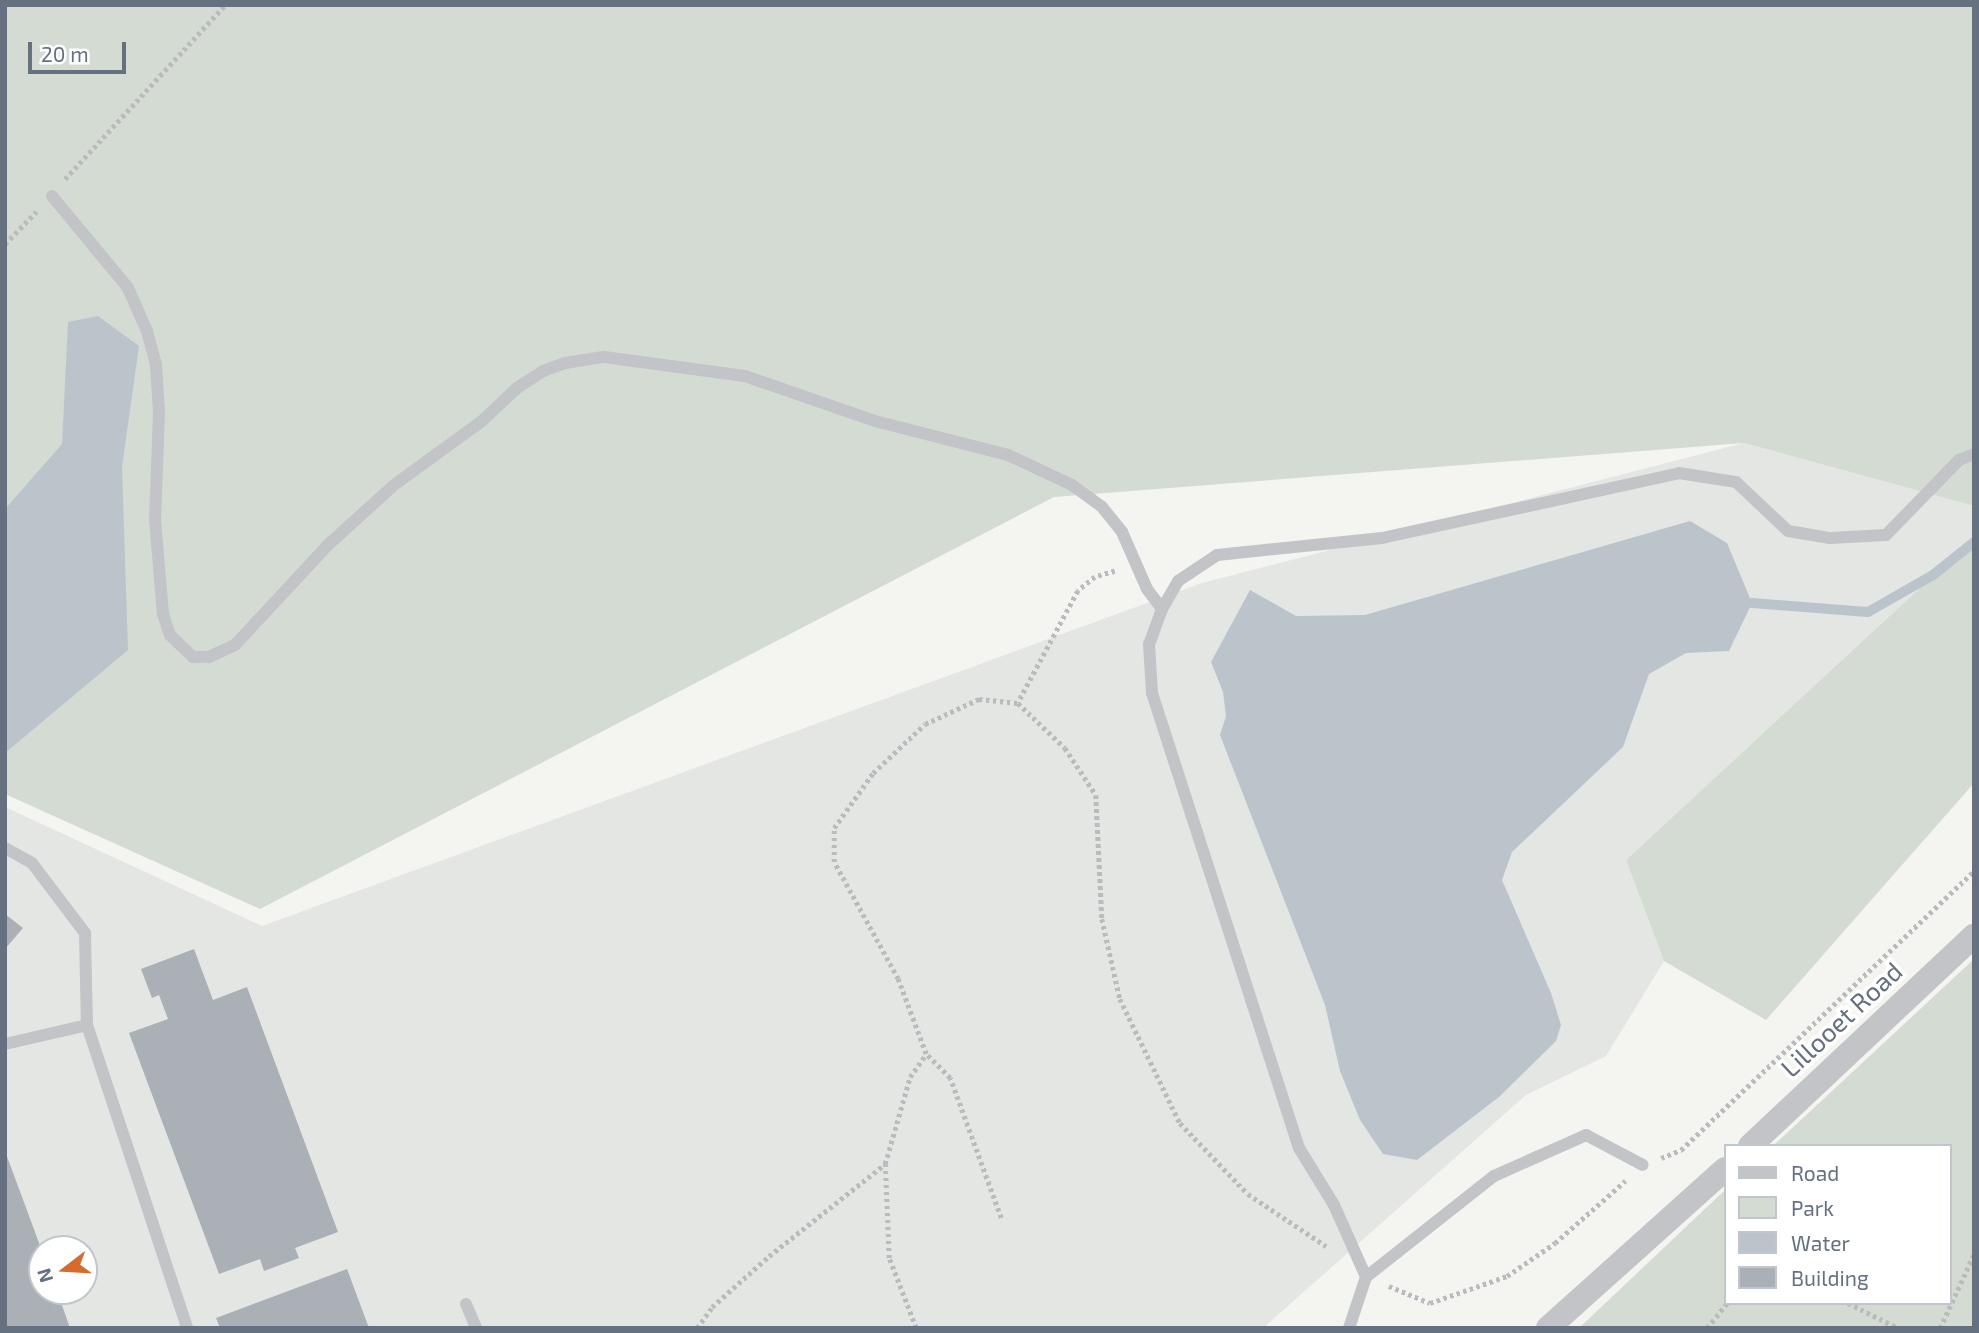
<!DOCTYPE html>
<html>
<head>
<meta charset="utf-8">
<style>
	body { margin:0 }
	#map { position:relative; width:1979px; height:1333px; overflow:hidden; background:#f4f4f0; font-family:"Exo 2",sans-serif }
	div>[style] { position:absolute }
	.built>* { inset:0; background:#e4e6e4 }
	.green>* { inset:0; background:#d4dbd2 }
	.water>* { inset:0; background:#bbc4ca }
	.stream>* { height:10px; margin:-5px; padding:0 5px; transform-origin:5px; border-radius:5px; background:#bbc4ca }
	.building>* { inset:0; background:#abb0b6 }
	.path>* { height:4.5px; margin-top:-2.25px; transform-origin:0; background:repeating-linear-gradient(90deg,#b9bbbd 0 3.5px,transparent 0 7px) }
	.lane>* { height:12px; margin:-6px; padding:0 6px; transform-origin:6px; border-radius:6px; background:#c2c4c8 }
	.street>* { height:24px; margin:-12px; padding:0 12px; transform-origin:12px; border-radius:12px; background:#c2c4c8 }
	span { translate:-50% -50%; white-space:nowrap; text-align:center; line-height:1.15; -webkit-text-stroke:7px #fff; paint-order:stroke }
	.street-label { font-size:26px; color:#657080 }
	.frame { position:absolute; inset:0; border:7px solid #657080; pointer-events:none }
	.legend { position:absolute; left:1724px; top:1144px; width:228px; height:161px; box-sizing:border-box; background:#fff; border:2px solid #c1c6cc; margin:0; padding:9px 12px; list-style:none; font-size:21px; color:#657080 }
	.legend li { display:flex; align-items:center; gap:14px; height:35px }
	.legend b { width:35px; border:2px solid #c1c6cc }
	.north { position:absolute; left:28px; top:1235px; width:70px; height:70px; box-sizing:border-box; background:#fff; border:2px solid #c1c6cc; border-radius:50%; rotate:253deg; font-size:19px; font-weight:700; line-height:28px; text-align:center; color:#657080 }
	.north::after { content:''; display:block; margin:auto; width:24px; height:32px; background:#d86b2c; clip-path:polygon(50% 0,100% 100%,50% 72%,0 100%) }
	.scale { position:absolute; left:28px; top:42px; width:98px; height:32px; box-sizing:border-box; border:4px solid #657080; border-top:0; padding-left:9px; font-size:21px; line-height:24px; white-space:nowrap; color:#657080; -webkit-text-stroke:5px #fff; paint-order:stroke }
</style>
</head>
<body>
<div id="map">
	<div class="built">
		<i style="clip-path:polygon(evenodd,1744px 443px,1974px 506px,1974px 538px,1626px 860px,1664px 961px,1606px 1056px,1526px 1095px,1263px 1328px,5px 1328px,5px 807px,262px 926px,1202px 583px,1744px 443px,42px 1249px,84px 1249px,84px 1291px,42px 1291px,42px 1249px)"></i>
	</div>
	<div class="green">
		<i style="clip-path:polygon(5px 5px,1974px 5px,1974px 506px,1744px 443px,1054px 497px,260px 909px,5px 794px)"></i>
		<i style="clip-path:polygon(1974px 538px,1974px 783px,1766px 1020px,1664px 961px,1626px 860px)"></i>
		<i style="clip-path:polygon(1974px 959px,1974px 1328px,1579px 1328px,1725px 1190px,1725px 1303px,1949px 1303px,1949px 1146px,1773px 1146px)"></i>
	</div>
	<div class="water">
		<i style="clip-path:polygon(98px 316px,139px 346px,122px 467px,128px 650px,5px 753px,5px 509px,62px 444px,68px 322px)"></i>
		<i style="clip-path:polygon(1690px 521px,1727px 543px,1752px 603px,1729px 651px,1686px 653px,1649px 674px,1623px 747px,1512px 852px,1502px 880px,1551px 993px,1561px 1025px,1556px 1041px,1499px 1097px,1417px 1160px,1383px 1154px,1360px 1120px,1340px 1071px,1325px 1005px,1220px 735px,1226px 716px,1223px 692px,1211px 662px,1250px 590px,1296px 616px,1365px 615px)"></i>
	</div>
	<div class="stream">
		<i style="left:1752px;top:603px;width:116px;rotate:4.4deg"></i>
		<i style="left:1868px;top:612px;width:75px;rotate:-29.6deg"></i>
		<i style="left:1933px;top:575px;width:53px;rotate:-38.8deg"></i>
	</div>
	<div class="building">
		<i style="clip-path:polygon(5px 914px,23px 928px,5px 949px)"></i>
		<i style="clip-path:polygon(194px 949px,213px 1000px,247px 987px,338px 1232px,295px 1248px,299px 1258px,264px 1271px,260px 1259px,219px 1274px,129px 1033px,168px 1019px,159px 995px,152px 998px,141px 969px)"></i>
		<i style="clip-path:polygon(5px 1151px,42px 1251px,42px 1291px,57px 1291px,70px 1328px,5px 1328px)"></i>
		<i style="clip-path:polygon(347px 1269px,369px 1328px,220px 1328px,216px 1318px)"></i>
	</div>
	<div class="path">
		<i style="left:65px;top:179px;width:236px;rotate:-47.4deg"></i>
		<i style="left:5px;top:244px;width:45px;rotate:-45.9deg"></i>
		<i style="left:1115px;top:571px;width:21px;rotate:163deg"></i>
		<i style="left:1095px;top:577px;width:22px;rotate:141deg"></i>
		<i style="left:1078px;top:591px;width:127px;rotate:118.2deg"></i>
		<i style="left:1018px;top:703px;width:65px;rotate:43.8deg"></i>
		<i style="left:1065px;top:748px;width:56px;rotate:56.6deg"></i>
		<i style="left:1096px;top:795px;width:124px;rotate:87.2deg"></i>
		<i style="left:1102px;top:919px;width:82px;rotate:77.3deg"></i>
		<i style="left:1120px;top:999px;width:138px;rotate:64.2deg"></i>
		<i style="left:1180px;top:1123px;width:98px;rotate:46.2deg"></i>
		<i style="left:1248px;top:1194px;width:94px;rotate:33.7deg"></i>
		<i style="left:1661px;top:1158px;width:22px;rotate:-22deg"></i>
		<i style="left:1681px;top:1150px;width:405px;rotate:-43.6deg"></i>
		<i style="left:1001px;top:1218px;width:149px;rotate:-110deg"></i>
		<i style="left:950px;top:1078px;width:34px;rotate:-135deg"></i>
		<i style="left:926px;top:1054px;width:80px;rotate:-110.5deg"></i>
		<i style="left:898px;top:979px;width:133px;rotate:-118.7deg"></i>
		<i style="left:834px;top:862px;width:34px;rotate:-90deg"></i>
		<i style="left:834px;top:828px;width:67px;rotate:-54.7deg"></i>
		<i style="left:873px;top:773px;width:71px;rotate:-43.3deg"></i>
		<i style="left:925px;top:724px;width:60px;rotate:-24.8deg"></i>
		<i style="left:979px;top:699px;width:39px;rotate:6deg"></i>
		<i style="left:1389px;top:1286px;width:44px;rotate:22.5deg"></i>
		<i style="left:1430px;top:1303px;width:82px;rotate:-19.3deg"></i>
		<i style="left:1507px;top:1276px;width:58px;rotate:-34.5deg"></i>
		<i style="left:1555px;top:1243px;width:94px;rotate:-41.5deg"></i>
		<i style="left:1848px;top:1303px;width:56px;rotate:26.6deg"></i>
		<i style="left:697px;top:1328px;width:26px;rotate:-54deg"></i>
		<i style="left:712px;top:1307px;width:76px;rotate:-41.8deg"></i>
		<i style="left:769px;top:1256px;width:148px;rotate:-38.4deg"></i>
		<i style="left:916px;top:1328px;width:75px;rotate:-111.1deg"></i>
		<i style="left:889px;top:1258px;width:94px;rotate:-92.4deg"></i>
		<i style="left:885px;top:1164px;width:91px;rotate:-74deg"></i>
		<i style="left:910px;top:1077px;width:28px;rotate:-55deg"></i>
		<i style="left:1707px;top:1328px;width:32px;rotate:-51deg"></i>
		<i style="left:1940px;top:1328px;width:81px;rotate:-65.3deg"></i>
	</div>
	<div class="lane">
		<i style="left:52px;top:196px;width:119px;rotate:50.4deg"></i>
		<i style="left:128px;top:288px;width:47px;rotate:66.2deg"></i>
		<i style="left:147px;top:331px;width:35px;rotate:75deg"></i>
		<i style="left:156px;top:365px;width:47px;rotate:86.3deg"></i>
		<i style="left:159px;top:412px;width:107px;rotate:92.1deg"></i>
		<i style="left:155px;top:519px;width:95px;rotate:85.2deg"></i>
		<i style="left:163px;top:614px;width:22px;rotate:72deg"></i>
		<i style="left:170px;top:635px;width:32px;rotate:44deg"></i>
		<i style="left:193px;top:657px;width:16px"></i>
		<i style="left:209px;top:657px;width:29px;rotate:-25deg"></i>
		<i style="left:235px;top:645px;width:138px;rotate:-47.1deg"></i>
		<i style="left:329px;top:544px;width:88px;rotate:-42.2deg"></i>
		<i style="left:394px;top:485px;width:109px;rotate:-36deg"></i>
		<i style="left:482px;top:421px;width:48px;rotate:-43.3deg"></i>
		<i style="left:517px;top:388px;width:31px;rotate:-33deg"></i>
		<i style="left:543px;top:371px;width:23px;rotate:-20deg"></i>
		<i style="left:565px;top:363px;width:39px;rotate:-9deg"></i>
		<i style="left:604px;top:357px;width:142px;rotate:7.7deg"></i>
		<i style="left:745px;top:376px;width:138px;rotate:19.1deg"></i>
		<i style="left:875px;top:421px;width:137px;rotate:14.3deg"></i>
		<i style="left:1008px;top:455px;width:71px;rotate:25.1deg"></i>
		<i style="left:1072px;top:485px;width:37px;rotate:36deg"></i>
		<i style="left:1102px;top:507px;width:32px;rotate:51deg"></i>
		<i style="left:1122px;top:532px;width:62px;rotate:66.3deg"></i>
		<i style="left:1147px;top:589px;width:25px;rotate:53deg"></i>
		<i style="left:1162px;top:609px;width:37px;rotate:110deg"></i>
		<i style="left:1149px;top:644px;width:49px;rotate:86.5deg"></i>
		<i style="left:1152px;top:693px;width:478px;rotate:72.1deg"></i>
		<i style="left:1299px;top:1148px;width:67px;rotate:58.4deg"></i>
		<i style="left:1334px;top:1205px;width:79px;rotate:66deg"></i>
		<i style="left:1366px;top:1277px;width:54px;rotate:108.4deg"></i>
		<i style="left:1162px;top:609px;width:32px;rotate:-60deg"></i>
		<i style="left:1178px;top:581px;width:47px;rotate:-33.7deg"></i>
		<i style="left:1217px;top:555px;width:166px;rotate:-5.9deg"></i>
		<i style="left:1382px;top:538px;width:304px;rotate:-12.3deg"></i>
		<i style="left:1679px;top:473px;width:58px;rotate:9deg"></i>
		<i style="left:1736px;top:482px;width:71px;rotate:43.3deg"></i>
		<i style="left:1788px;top:531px;width:43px;rotate:9.5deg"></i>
		<i style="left:1830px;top:538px;width:56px;rotate:-3.1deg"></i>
		<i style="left:1886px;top:535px;width:105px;rotate:-45.8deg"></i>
		<i style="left:1959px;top:460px;width:16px;rotate:-22deg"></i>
		<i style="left:5px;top:848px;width:31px;rotate:29deg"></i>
		<i style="left:32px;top:863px;width:88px;rotate:52.9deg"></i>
		<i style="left:85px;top:933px;width:92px;rotate:88.8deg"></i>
		<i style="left:87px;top:1025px;width:319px;rotate:71.7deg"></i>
		<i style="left:5px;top:1044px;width:84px;rotate:-13deg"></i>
		<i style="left:1366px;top:1277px;width:163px;rotate:-38.3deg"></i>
		<i style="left:1494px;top:1176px;width:101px;rotate:-24deg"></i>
		<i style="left:1586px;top:1135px;width:64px;rotate:27.8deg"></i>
		<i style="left:466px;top:1304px;width:26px;rotate:67deg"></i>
	</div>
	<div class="street">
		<i style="left:1750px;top:1146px;width:307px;rotate:-43.2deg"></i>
		<i style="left:1548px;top:1328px;width:238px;rotate:-41.9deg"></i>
	</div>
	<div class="street-label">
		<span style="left:1841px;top:1019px;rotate:-43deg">Lillooet Road</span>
	</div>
	<div class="frame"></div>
	<ul class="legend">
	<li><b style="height:9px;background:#c2c4c8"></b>Road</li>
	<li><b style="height:19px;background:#d4dbd2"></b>Park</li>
	<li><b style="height:19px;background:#bbc4ca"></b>Water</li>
	<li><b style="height:19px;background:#abb0b6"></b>Building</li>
	</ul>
	<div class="north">N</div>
	<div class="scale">20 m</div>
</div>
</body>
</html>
